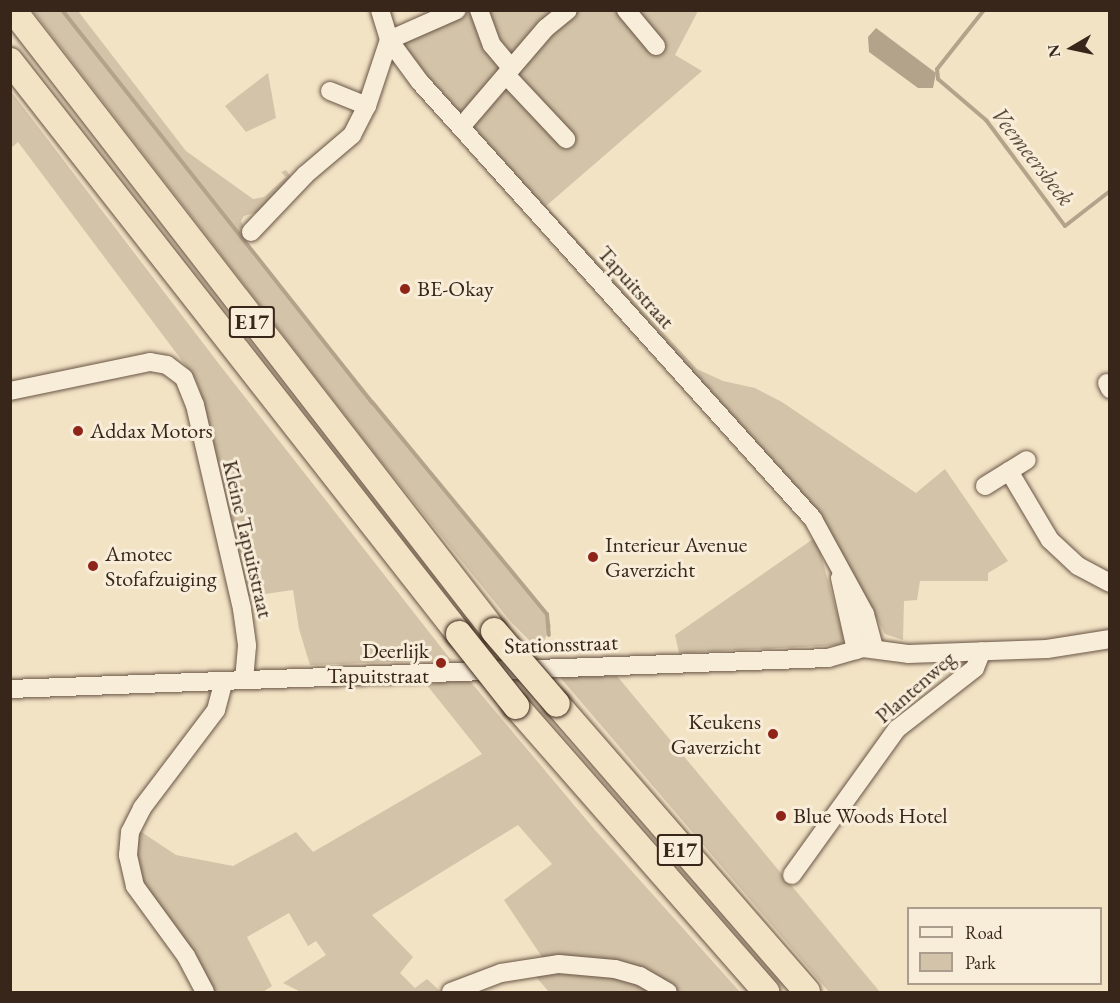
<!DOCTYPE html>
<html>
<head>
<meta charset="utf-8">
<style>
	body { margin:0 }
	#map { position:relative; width:1120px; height:1003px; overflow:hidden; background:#f3e3c5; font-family:"EB Garamond",serif }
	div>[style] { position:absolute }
	.green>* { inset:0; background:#d3c3a8 }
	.water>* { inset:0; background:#b4a38b }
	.stream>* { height:4px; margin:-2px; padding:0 2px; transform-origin:2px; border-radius:2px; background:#b4a38b }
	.roads { filter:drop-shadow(0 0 2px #685545) drop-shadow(0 0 2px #685545) }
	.minor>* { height:18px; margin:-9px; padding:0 9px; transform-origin:9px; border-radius:9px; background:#f7edd9 }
	.highway>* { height:26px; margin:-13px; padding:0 13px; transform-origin:13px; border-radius:13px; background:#f3e3c5 }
	.bridges { filter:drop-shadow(0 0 2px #39261a) drop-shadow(0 0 2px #39261a) }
	.highway-bridge>* { height:26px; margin:-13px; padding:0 13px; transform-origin:13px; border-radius:13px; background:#f3e3c5 }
	.dots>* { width:16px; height:16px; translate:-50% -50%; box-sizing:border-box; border:3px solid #f7edd9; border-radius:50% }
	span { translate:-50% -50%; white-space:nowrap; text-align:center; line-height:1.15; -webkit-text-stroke:6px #f7edd9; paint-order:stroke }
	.shield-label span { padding:2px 4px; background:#f7edd9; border:2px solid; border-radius:4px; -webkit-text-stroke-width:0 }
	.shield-label { font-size:21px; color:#39261a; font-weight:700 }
	.street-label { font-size:22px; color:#39261a }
	.poi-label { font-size:22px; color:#39261a }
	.left { translate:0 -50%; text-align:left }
	.right { translate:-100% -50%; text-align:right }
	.water-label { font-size:24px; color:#5e4c3c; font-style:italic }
	.frame { position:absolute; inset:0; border:12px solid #39261a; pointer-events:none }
	.legend { position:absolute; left:907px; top:907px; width:195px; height:78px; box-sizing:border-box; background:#f7edd9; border:2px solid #ab9d8d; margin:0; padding:8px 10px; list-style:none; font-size:18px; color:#39261a }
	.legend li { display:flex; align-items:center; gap:12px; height:30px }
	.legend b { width:30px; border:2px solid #ab9d8d }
	.north { position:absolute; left:1042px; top:18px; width:60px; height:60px; -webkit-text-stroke:4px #f7edd9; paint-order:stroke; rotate:261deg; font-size:16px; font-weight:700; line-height:24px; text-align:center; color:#39261a }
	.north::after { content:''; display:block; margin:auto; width:21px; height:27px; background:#39261a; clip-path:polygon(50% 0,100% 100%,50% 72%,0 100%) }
</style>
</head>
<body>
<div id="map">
	<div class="green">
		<i style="clip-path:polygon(33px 11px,78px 11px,186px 151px,253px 199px,264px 197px,286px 177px,281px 172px,286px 170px,292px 178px,265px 210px,244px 216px,241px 221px,249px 237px,243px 240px,547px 614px,551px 626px,543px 643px,531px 642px,511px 622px,379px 459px)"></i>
		<i style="clip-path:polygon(466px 11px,698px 11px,675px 55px,702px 71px,546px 206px,697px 369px,723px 381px,755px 388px,782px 402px,916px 493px,945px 469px,1008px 561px,988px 573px,988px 581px,920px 581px,917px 600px,904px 601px,903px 640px,885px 634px,827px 526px,398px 43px)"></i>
		<i style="clip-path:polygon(268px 73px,276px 118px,246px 132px,225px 106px)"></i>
		<i style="clip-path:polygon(10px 90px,219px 364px,451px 660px,310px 665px,299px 629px,293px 590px,244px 597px,205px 442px,201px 394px,195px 378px,18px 142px,11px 148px)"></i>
		<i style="clip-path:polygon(816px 537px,844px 638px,840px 645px,679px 653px,675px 635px)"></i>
		<i style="clip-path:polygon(559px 676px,617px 676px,880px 992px,829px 992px)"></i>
		<i style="clip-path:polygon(469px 680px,595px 830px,740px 992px,675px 992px,544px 960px,504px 900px,552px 864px,518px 825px,372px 915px,413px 957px,400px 973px,415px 988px,427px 979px,441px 992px,301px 992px,283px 983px,326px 955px,316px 941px,308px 946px,289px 913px,247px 937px,272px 986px,263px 992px,210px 992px,144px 890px,135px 844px,140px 831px,176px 855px,233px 866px,296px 832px,313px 852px,482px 754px,426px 684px)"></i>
		<i style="clip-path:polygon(531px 971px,613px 973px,660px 992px,549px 992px)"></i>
	</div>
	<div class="water">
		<i style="clip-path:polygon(876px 28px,936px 73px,933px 88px,918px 88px,869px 52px,868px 37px)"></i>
	</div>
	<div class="stream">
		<i style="left:62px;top:10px;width:500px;rotate:51.7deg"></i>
		<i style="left:372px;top:402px;width:275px;rotate:50.5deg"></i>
		<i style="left:547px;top:614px;width:21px;rotate:85deg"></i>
		<i style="left:984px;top:10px;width:75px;rotate:128.5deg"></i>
		<i style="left:937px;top:69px;width:10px;rotate:84deg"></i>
		<i style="left:938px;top:79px;width:63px;rotate:40.5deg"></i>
		<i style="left:986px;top:120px;width:132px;rotate:53.3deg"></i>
		<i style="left:1065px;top:226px;width:57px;rotate:-37.9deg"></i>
	</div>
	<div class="roads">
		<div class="minor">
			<i style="left:380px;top:10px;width:31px;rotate:73deg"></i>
			<i style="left:389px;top:40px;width:52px;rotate:53.6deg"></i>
			<i style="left:420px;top:82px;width:588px;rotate:48.03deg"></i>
			<i style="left:813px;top:519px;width:108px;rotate:61.3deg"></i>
			<i style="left:865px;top:614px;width:35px;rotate:75deg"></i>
			<i style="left:479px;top:10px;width:37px;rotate:70deg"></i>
			<i style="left:492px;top:45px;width:30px;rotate:50deg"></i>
			<i style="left:626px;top:10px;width:47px;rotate:50.2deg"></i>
			<i style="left:506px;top:75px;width:88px;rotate:46.8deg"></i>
			<i style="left:330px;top:91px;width:40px;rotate:22deg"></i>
			<i style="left:461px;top:127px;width:130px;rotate:-49.4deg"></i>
			<i style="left:546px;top:28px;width:28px;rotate:-39deg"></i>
			<i style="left:251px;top:232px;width:79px;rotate:-46.5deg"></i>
			<i style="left:305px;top:175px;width:62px;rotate:-40.4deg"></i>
			<i style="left:352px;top:135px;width:33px;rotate:-63deg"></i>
			<i style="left:367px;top:106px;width:70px;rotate:-71.6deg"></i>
			<i style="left:389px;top:40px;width:74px;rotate:-23.8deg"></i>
			<i style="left:1107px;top:383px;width:7px;rotate:63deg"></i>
			<i style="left:10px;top:391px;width:143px;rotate:-11.7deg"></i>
			<i style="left:150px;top:362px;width:17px;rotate:10deg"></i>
			<i style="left:167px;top:365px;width:21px;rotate:37deg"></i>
			<i style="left:184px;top:378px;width:29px;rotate:68deg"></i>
			<i style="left:195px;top:405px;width:209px;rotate:77deg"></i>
			<i style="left:242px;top:609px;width:37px;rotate:82deg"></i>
			<i style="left:247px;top:646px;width:34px;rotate:95deg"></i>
			<i style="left:1009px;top:471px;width:80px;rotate:59.3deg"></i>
			<i style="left:1050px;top:540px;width:38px;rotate:43deg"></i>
			<i style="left:1078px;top:566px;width:36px;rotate:28deg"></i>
			<i style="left:985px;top:486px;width:49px;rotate:-31.8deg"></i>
			<i style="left:840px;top:578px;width:74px;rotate:77.5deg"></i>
			<i style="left:10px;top:689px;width:819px;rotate:-2.17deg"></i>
			<i style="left:828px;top:658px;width:36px;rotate:-16deg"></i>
			<i style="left:863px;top:648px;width:45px;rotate:7.6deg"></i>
			<i style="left:908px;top:654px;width:139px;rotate:-2.1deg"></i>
			<i style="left:1047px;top:649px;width:64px;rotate:-9deg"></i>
			<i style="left:792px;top:875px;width:180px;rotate:-54.3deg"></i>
			<i style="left:897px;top:729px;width:99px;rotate:-38deg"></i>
			<i style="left:975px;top:668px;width:18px;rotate:-68deg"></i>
			<i style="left:205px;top:992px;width:41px;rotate:-117.8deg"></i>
			<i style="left:186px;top:956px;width:87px;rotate:-126.1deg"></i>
			<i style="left:135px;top:886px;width:32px;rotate:-103deg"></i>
			<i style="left:128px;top:855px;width:23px;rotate:-85deg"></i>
			<i style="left:130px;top:832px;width:27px;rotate:-63deg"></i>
			<i style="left:142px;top:808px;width:123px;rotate:-52.9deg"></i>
			<i style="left:216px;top:710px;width:30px;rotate:-75deg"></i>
			<i style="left:451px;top:992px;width:53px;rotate:-20.8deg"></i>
			<i style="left:501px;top:973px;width:59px;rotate:-8.8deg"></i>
			<i style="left:559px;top:964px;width:56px;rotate:5.1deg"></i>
			<i style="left:615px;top:969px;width:26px;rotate:16deg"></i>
			<i style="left:640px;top:976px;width:32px;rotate:30deg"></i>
		</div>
		<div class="highway">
			<i style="left:13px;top:10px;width:785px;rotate:52.24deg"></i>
			<i style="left:10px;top:61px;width:728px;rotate:51.92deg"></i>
			<i style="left:557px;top:704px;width:381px;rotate:49deg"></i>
			<i style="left:516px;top:706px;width:380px;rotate:48.8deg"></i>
		</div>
	</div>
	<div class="bridges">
		<div class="highway-bridge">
			<i style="left:494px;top:631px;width:96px;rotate:49.2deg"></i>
			<i style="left:459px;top:634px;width:92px;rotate:51.6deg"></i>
		</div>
	</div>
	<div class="dots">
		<i style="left:405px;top:289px;background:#8f2418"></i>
		<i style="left:78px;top:431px;background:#8f2418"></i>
		<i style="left:593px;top:557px;background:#8f2418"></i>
		<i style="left:93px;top:566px;background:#8f2418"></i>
		<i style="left:441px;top:663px;background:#8f2418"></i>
		<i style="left:773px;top:734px;background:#8f2418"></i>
		<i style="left:781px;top:816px;background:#8f2418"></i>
	</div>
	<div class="shield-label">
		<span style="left:252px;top:322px">E17</span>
		<span style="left:680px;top:850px">E17</span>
	</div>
	<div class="street-label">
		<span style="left:636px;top:287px;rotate:48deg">Tapuitstraat</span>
		<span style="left:248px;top:539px;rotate:77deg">Kleine Tapuitstraat</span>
		<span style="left:561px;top:644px;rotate:-2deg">Stationsstraat</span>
		<span style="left:915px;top:687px;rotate:-41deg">Plantenweg</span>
	</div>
	<div class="poi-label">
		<span class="left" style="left:417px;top:289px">BE-Okay</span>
		<span class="left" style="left:90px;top:431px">Addax Motors</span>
		<span class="left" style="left:605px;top:557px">Interieur Avenue<br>Gaverzicht</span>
		<span class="left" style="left:105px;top:566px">Amotec<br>Stofafzuiging</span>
		<span class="right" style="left:429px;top:663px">Deerlijk<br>Tapuitstraat</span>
		<span class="right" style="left:761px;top:734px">Keukens<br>Gaverzicht</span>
		<span class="left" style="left:793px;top:816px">Blue Woods Hotel</span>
	</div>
	<div class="water-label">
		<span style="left:1033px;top:156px;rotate:52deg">Veemeersbeek</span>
	</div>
	<div class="frame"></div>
	<ul class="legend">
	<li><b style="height:8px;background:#f7edd9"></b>Road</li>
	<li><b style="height:16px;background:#d3c3a8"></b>Park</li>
	</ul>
	<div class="north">N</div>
</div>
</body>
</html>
